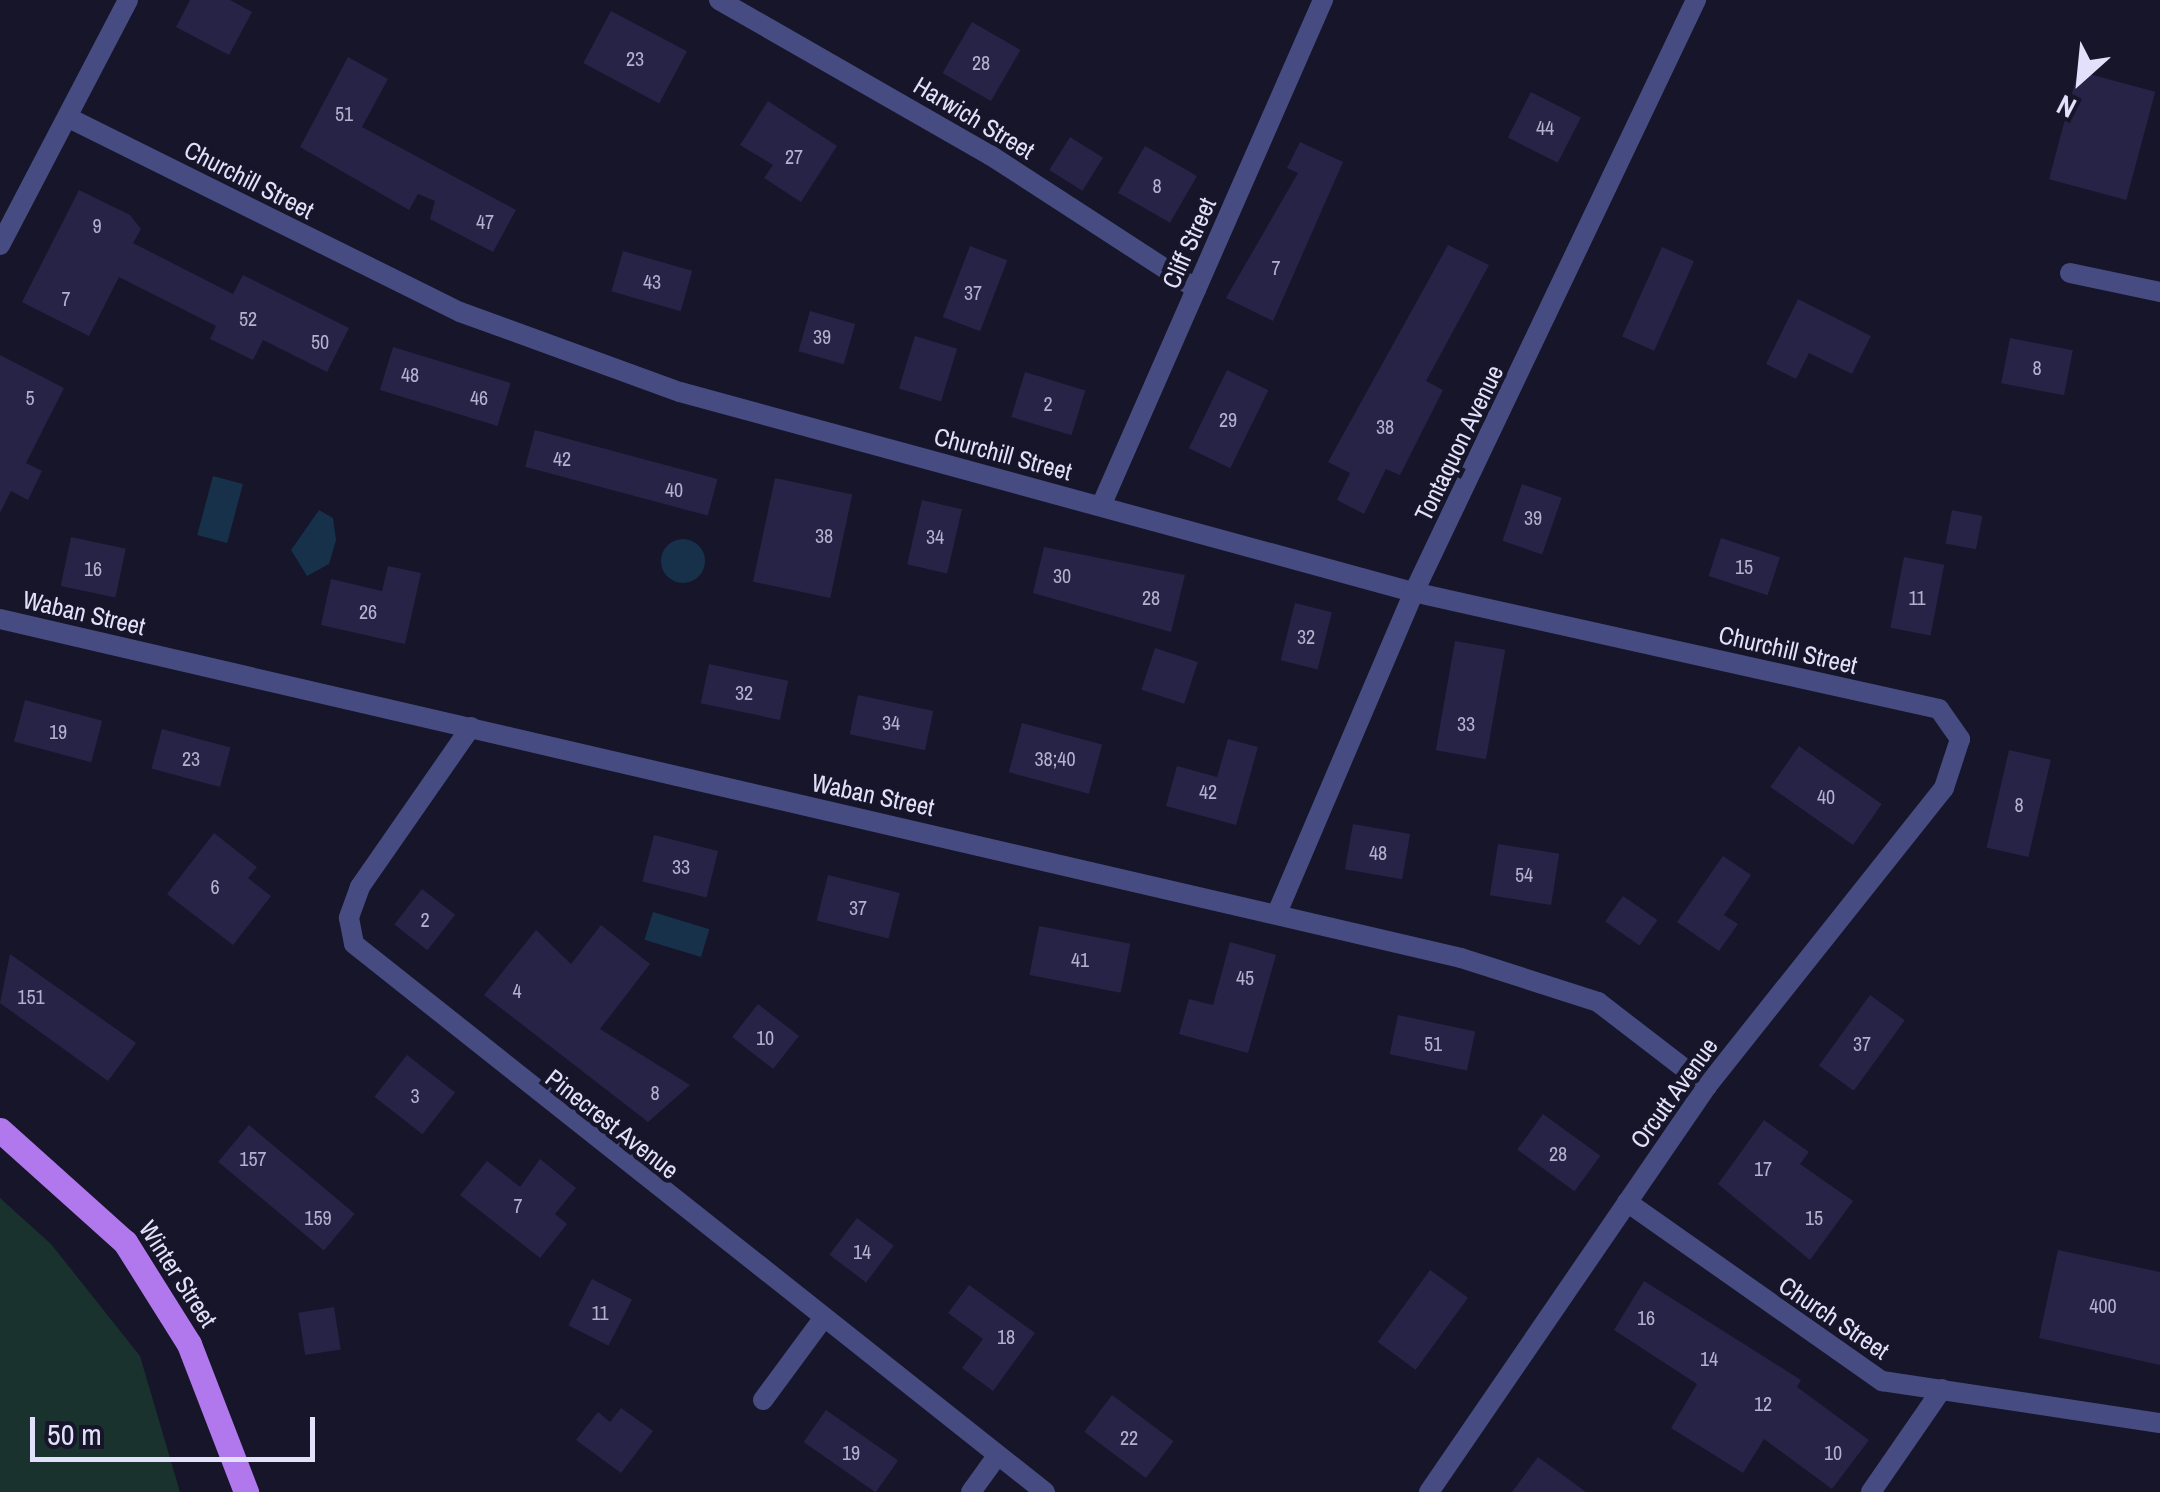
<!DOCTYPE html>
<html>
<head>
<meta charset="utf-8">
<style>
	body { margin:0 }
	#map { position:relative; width:2160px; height:1492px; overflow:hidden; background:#161529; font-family:"Archivo Narrow",sans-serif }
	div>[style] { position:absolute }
	.green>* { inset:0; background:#19322e }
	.water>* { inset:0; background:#17314a; transform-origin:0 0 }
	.round { border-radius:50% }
	.building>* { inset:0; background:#262347; transform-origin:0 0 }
	.street>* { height:20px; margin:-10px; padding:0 10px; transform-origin:10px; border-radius:10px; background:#464c81 }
	.primary>* { height:25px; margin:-12.5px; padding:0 12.5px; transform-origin:12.5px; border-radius:12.5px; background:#b177ec }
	span { translate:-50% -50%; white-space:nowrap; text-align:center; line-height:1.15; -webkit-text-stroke:9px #161529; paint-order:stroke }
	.number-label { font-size:20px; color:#b2b2ce }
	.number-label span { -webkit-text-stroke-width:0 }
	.street-label { font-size:25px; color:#e1e1fb }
	.north { position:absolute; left:2030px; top:30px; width:100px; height:100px; -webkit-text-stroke:8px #161529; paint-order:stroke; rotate:207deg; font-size:28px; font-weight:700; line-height:40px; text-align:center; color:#e1e1fb }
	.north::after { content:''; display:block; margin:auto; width:35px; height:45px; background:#e1e1fb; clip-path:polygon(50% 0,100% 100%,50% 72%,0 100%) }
	.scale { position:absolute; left:30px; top:1417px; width:285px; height:45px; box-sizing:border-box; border:5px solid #e1e1fb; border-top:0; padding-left:12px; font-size:30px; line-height:35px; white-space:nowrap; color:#e1e1fb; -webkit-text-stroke:8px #161529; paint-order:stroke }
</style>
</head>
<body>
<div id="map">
	<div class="green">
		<i style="clip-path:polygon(0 1198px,51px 1244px,140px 1356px,180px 1492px,0 1492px)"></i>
	</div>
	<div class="water">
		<i style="left:213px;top:476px;width:31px;height:61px;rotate:15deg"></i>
		<i style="clip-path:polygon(319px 510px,333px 518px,336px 540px,329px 564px,307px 576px,291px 550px)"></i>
		<i class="round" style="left:661px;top:539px;width:44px;height:44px"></i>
		<i style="left:653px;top:912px;width:59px;height:29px;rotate:17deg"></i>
	</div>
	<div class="building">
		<i style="clip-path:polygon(190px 0,230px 0,252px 12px,229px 55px,176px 27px)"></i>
		<i style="left:611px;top:11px;width:86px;height:59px;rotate:28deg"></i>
		<i style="left:972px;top:22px;width:56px;height:59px;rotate:30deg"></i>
		<i style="clip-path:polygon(348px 57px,388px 79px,362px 127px,516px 210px,493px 252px,430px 219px,435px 201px,418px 194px,409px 210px,300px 147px)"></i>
		<i style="left:2078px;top:71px;width:80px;height:112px;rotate:15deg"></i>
		<i style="left:1531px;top:92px;width:56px;height:51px;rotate:27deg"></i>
		<i style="clip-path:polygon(768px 101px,837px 146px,801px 202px,764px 178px,773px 165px,740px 145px)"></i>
		<i style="left:1070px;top:137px;width:39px;height:39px;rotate:32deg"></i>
		<i style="clip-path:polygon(1300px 142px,1343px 162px,1273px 321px,1226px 298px,1298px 173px,1287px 168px)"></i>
		<i style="left:1145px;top:146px;width:60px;height:54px;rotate:30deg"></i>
		<i style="clip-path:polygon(79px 190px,130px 215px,141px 229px,133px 243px,233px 294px,243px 275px,349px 328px,327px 372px,263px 340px,253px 360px,210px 339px,216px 326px,119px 277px,89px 336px,22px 302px)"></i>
		<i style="clip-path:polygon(1448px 245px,1489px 265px,1426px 381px,1443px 390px,1400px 475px,1386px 469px,1364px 514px,1337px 500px,1350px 473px,1328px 462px)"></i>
		<i style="left:970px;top:246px;width:40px;height:76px;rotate:21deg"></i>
		<i style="left:1662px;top:247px;width:35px;height:98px;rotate:24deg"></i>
		<i style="left:623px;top:251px;width:72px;height:42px;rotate:16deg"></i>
		<i style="clip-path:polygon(1798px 299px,1871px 336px,1852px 374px,1809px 353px,1796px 379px,1766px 364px)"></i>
		<i style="left:810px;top:311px;width:47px;height:42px;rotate:16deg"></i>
		<i style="left:915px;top:336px;width:44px;height:55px;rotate:17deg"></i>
		<i style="left:2010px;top:338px;width:64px;height:46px;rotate:11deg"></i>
		<i style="left:393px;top:347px;width:123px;height:45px;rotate:17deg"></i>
		<i style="clip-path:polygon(0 355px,64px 388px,26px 463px,42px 471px,28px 500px,11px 491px,0 513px)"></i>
		<i style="left:1227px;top:370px;width:46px;height:87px;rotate:26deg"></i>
		<i style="left:1025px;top:372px;width:63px;height:47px;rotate:17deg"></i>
		<i style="left:535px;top:430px;width:189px;height:38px;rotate:15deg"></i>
		<i style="left:775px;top:478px;width:79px;height:106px;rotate:12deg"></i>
		<i style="left:1522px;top:484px;width:42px;height:60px;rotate:19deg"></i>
		<i style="left:922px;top:500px;width:41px;height:66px;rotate:13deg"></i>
		<i style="left:1952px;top:510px;width:31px;height:34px;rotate:11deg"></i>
		<i style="left:71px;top:537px;width:56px;height:50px;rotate:12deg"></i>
		<i style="left:1721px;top:538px;width:62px;height:40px;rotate:18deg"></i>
		<i style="clip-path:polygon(1044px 547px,1185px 575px,1171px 632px,1033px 593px)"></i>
		<i style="left:1904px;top:557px;width:41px;height:72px;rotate:11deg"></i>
		<i style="clip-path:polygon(388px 566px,421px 573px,405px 644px,321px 625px,331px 579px,382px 591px)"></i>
		<i style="left:1295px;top:603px;width:38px;height:59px;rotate:14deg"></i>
		<i style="left:1455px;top:641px;width:51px;height:111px;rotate:10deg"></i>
		<i style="left:1155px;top:648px;width:45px;height:44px;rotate:18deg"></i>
		<i style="left:709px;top:664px;width:81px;height:40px;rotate:12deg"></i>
		<i style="left:858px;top:695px;width:77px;height:40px;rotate:12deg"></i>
		<i style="left:25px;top:700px;width:80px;height:43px;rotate:15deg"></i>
		<i style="left:1022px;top:723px;width:83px;height:51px;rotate:15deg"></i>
		<i style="left:162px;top:729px;width:71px;height:41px;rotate:15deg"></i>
		<i style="clip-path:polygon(1228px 739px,1258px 747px,1236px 825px,1166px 806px,1177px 766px,1217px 777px)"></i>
		<i style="left:1799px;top:746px;width:101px;height:50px;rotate:35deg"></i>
		<i style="left:2009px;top:750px;width:43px;height:100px;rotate:13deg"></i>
		<i style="left:1353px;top:824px;width:58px;height:46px;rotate:10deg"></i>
		<i style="clip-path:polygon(214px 833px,257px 867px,248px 878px,271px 896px,233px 945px,167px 894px)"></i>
		<i style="left:654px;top:835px;width:66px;height:48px;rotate:14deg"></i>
		<i style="left:1498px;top:844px;width:62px;height:52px;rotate:9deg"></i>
		<i style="clip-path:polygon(1723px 856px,1751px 875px,1724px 915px,1738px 924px,1719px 951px,1677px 922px)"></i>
		<i style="left:828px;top:875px;width:74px;height:47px;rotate:14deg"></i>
		<i style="left:422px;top:889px;width:42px;height:45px;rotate:38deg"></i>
		<i style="left:1623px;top:896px;width:42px;height:31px;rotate:35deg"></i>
		<i style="clip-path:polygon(601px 925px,650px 964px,600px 1029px,690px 1085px,648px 1122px,484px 995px,536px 930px,571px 964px)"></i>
		<i style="left:1039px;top:926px;width:93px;height:50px;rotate:11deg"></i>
		<i style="clip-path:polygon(1230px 942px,1276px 955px,1248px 1053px,1179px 1034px,1189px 999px,1213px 1005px)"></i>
		<i style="clip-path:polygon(10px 954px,136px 1043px,108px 1081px,0 1003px)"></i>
		<i style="left:1870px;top:995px;width:43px;height:87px;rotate:36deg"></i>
		<i style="left:758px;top:1004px;width:52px;height:42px;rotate:38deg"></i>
		<i style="left:1398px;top:1015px;width:79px;height:40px;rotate:12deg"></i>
		<i style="left:407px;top:1055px;width:61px;height:53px;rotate:38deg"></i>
		<i style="left:1543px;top:1114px;width:71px;height:44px;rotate:36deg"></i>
		<i style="clip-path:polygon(1764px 1120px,1809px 1152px,1800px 1164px,1853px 1201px,1810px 1260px,1718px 1184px)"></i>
		<i style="left:249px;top:1125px;width:138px;height:48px;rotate:40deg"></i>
		<i style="clip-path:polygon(540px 1159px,576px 1188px,555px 1214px,567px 1224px,540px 1258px,460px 1195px,487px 1161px,520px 1187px)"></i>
		<i style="left:857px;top:1218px;width:46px;height:46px;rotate:37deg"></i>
		<i style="clip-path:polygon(2058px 1250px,2160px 1272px,2160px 1365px,2039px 1338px)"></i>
		<i style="left:1430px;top:1270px;width:47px;height:89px;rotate:36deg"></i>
		<i style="left:592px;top:1279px;width:45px;height:52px;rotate:27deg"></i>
		<i style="clip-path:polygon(1644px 1281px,1801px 1380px,1797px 1387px,1869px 1440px,1832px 1489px,1764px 1439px,1743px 1473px,1671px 1428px,1697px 1384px,1614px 1330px)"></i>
		<i style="clip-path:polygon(969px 1285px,1035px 1333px,993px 1391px,962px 1368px,983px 1339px,948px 1313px)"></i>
		<i style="left:334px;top:1307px;width:43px;height:36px;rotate:81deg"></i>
		<i style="left:1112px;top:1395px;width:77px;height:46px;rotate:37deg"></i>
		<i style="clip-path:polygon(621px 1408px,653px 1431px,621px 1473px,576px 1440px,598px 1412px,610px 1422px)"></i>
		<i style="left:826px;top:1410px;width:88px;height:39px;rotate:35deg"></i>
		<i style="clip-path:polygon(1538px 1457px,1586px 1492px,1512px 1492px)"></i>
	</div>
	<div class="street">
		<i style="left:719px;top:0;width:312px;rotate:29.8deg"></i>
		<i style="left:990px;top:155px;width:246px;rotate:33deg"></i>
		<i style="left:69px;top:118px;width:436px;rotate:26.4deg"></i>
		<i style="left:460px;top:312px;width:234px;rotate:20deg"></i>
		<i style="left:680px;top:392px;width:760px;rotate:15.26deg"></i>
		<i style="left:1413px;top:592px;width:539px;rotate:12.54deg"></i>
		<i style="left:1939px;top:709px;width:37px;rotate:55deg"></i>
		<i style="left:1960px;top:739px;width:52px;rotate:108.1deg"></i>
		<i style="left:1944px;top:788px;width:381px;rotate:128.5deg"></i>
		<i style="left:1707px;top:1086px;width:492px;rotate:124.4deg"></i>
		<i style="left:0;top:245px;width:276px;rotate:-62.4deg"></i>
		<i style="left:2070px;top:273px;width:92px;rotate:11.9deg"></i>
		<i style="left:1101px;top:506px;width:553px;rotate:-66.31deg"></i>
		<i style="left:0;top:619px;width:1500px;rotate:13.06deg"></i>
		<i style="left:1461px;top:958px;width:144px;rotate:17.8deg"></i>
		<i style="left:1598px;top:1002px;width:138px;rotate:37.6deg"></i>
		<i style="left:471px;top:727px;width:195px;rotate:124.8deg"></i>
		<i style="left:360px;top:887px;width:33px;rotate:110deg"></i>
		<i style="left:349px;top:918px;width:26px;rotate:79deg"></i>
		<i style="left:354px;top:944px;width:882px;rotate:38.42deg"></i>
		<i style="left:1277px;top:913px;width:349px;rotate:-66.9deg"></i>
		<i style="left:1414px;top:592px;width:656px;rotate:-64.53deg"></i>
		<i style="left:1627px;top:1202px;width:312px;rotate:35.1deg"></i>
		<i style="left:1882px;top:1381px;width:281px;rotate:8.6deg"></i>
		<i style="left:763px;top:1400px;width:99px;rotate:-53.6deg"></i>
		<i style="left:971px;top:1492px;width:44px;rotate:-54.2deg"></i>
		<i style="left:1871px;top:1492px;width:125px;rotate:-55.4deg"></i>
	</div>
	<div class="primary">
		<i style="left:0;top:1130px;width:168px;rotate:41.9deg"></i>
		<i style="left:125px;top:1242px;width:120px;rotate:57.9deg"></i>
		<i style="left:189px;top:1344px;width:159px;rotate:68.9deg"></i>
	</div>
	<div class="number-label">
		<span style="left:635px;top:58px">23</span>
		<span style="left:981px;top:62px">28</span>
		<span style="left:344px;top:113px">51</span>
		<span style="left:1545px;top:127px">44</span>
		<span style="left:794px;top:156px">27</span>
		<span style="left:1157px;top:185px">8</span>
		<span style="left:485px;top:221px">47</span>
		<span style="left:97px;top:225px">9</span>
		<span style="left:1276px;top:267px">7</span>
		<span style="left:652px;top:281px">43</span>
		<span style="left:973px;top:292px">37</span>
		<span style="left:66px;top:298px">7</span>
		<span style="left:248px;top:318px">52</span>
		<span style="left:822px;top:336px">39</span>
		<span style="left:320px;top:341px">50</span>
		<span style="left:2037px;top:367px">8</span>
		<span style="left:410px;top:374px">48</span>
		<span style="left:30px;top:397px">5</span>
		<span style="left:479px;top:397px">46</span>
		<span style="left:1048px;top:403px">2</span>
		<span style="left:1228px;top:419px">29</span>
		<span style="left:1385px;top:426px">38</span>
		<span style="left:562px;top:458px">42</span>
		<span style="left:674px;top:489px">40</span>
		<span style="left:1533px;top:517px">39</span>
		<span style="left:824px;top:535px">38</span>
		<span style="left:935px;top:536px">34</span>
		<span style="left:1744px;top:566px">15</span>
		<span style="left:93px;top:568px">16</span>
		<span style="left:1062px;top:575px">30</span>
		<span style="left:1151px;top:597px">28</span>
		<span style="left:1917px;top:597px">11</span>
		<span style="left:368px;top:611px">26</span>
		<span style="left:1306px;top:636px">32</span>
		<span style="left:744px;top:692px">32</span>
		<span style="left:891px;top:722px">34</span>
		<span style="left:1466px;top:723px">33</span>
		<span style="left:58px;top:731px">19</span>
		<span style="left:191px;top:758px">23</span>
		<span style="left:1055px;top:758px">38;40</span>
		<span style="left:1208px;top:791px">42</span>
		<span style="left:1826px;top:796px">40</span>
		<span style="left:2019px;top:804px">8</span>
		<span style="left:1378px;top:852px">48</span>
		<span style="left:681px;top:866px">33</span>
		<span style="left:1524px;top:874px">54</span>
		<span style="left:215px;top:886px">6</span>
		<span style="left:858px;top:907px">37</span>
		<span style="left:425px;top:919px">2</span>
		<span style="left:1080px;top:959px">41</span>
		<span style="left:1245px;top:977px">45</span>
		<span style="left:517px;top:990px">4</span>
		<span style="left:31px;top:996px">151</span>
		<span style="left:765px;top:1037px">10</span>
		<span style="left:1433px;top:1043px">51</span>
		<span style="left:1862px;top:1043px">37</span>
		<span style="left:655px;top:1092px">8</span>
		<span style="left:415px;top:1095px">3</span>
		<span style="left:1558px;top:1153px">28</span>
		<span style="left:253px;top:1158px">157</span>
		<span style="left:1763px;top:1168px">17</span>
		<span style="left:518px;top:1205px">7</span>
		<span style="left:318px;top:1217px">159</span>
		<span style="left:1814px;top:1217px">15</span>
		<span style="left:862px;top:1251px">14</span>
		<span style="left:2103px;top:1305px">400</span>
		<span style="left:600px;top:1312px">11</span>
		<span style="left:1646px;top:1317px">16</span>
		<span style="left:1006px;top:1336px">18</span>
		<span style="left:1709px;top:1358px">14</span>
		<span style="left:1763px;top:1403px">12</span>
		<span style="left:1129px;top:1437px">22</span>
		<span style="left:851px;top:1452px">19</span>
		<span style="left:1833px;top:1452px">10</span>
	</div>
	<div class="street-label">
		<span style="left:974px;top:118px;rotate:31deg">Harwich Street</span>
		<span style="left:249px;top:180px;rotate:27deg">Churchill Street</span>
		<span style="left:1189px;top:243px;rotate:-66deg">Cliff Street</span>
		<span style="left:1459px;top:443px;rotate:-64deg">Tontaquon Avenue</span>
		<span style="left:1003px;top:454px;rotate:15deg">Churchill Street</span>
		<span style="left:84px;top:613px;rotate:13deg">Waban Street</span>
		<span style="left:1788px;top:650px;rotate:13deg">Churchill Street</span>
		<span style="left:873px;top:795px;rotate:12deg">Waban Street</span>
		<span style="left:1674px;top:1093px;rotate:-54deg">Orcutt Avenue</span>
		<span style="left:612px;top:1124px;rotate:38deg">Pinecrest Avenue</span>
		<span style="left:178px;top:1274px;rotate:57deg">Winter Street</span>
		<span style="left:1834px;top:1318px;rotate:34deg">Church Street</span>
	</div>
	<div class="north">N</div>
	<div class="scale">50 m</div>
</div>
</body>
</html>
